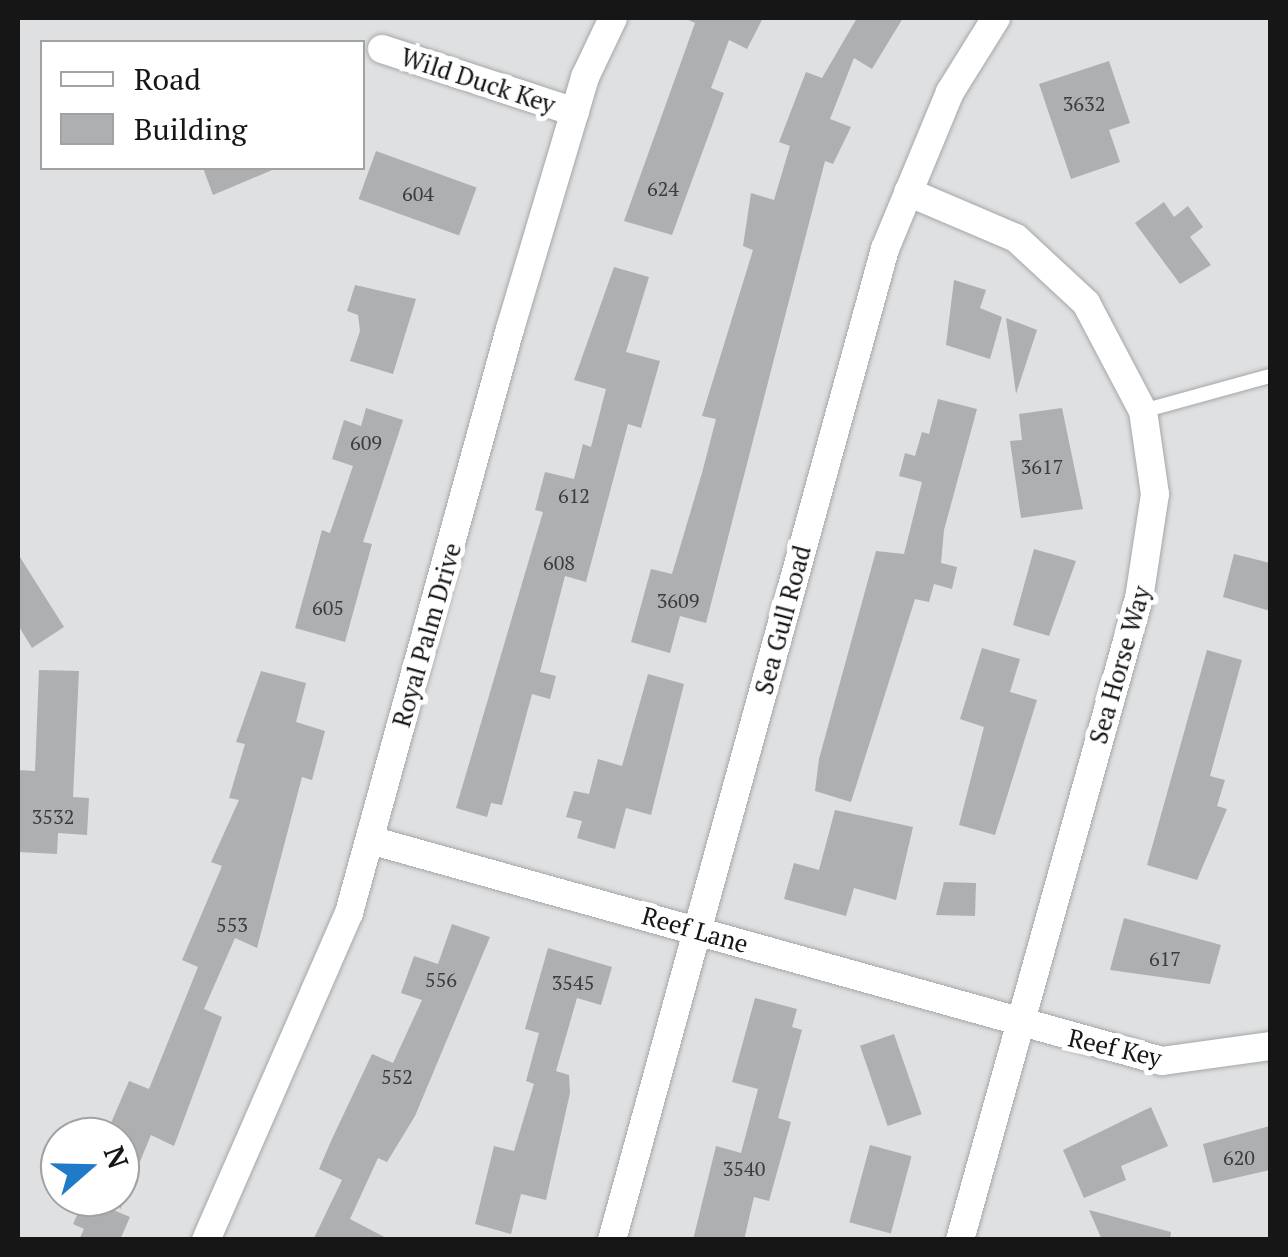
<!DOCTYPE html>
<html>
<head>
<meta charset="utf-8">
<style>
	body { margin:0 }
	#map { position:relative; width:1288px; height:1257px; overflow:hidden; background:#dfe0e2; font-family:"PT Serif",serif }
	div>[style] { position:absolute }
	.building>* { inset:0; background:#adafb0; transform-origin:0 0 }
	.roads { filter:drop-shadow(0 0 2px #a5a7a8) drop-shadow(0 0 2px #a5a7a8) }
	.lane>* { height:14px; margin:-7px; padding:0 7px; transform-origin:7px; border-radius:7px; background:#fff }
	.street>* { height:28px; margin:-14px; padding:0 14px; transform-origin:14px; border-radius:14px; background:#fff }
	span { translate:-50% -50%; white-space:nowrap; text-align:center; line-height:1.15; -webkit-text-stroke:10px #fff; paint-order:stroke }
	.number-label { font-size:20px; color:#3c3c3d }
	.number-label span { -webkit-text-stroke-width:0 }
	.street-label { font-size:25px; color:#161617 }
	.frame { position:absolute; inset:0; border:20px solid #161617; pointer-events:none }
	.legend { position:absolute; left:40px; top:40px; width:325px; height:130px; box-sizing:border-box; background:#fff; border:2px solid #a2a2a2; margin:0; padding:12px 18px; list-style:none; font-size:30px; color:#161617 }
	.legend li { display:flex; align-items:center; gap:20px; height:50px }
	.legend b { width:50px; border:2px solid #a2a2a2 }
	.north { position:absolute; left:40px; top:1117px; width:100px; height:100px; box-sizing:border-box; background:#fff; border:2px solid #a2a2a2; border-radius:50%; rotate:70deg; font-size:28px; font-weight:700; line-height:40px; text-align:center; color:#161617 }
	.north::after { content:''; display:block; margin:auto; width:35px; height:45px; background:#1f7ac7; clip-path:polygon(50% 0,100% 100%,50% 72%,0 100%) }
</style>
</head>
<body>
<div id="map">
	<div class="building">
		<i style="clip-path:polygon(684px 18px,763px 18px,747px 49px,729px 40px,711px 88px,724px 93px,672px 235px,624px 221px,695px 23px)"></i>
		<i style="clip-path:polygon(857px 18px,903px 18px,872px 69px,854px 58px,830px 119px,851px 127px,833px 164px,825px 161px,706px 623px,680px 616px,670px 653px,631px 642px,651px 569px,672px 574px,702px 473px,716px 419px,702px 416px,753px 250px,743px 246px,751px 193px,774px 200px,790px 146px,779px 142px,806px 72px,822px 78px)"></i>
		<i style="clip-path:polygon(1109px 61px,1130px 123px,1109px 130px,1120px 162px,1071px 179px,1039px 84px)"></i>
		<i style="left:376px;top:151px;width:107px;height:51px;rotate:20deg"></i>
		<i style="clip-path:polygon(203px 168px,277px 168px,213px 195px)"></i>
		<i style="clip-path:polygon(1164px 202px,1174px 217px,1188px 206px,1203px 227px,1190px 237px,1211px 265px,1180px 284px,1135px 223px)"></i>
		<i style="clip-path:polygon(614px 267px,649px 277px,626px 352px,660px 361px,641px 428px,628px 424px,586px 582px,565px 576px,540px 672px,556px 676px,550px 699px,532px 694px,502px 805px,491px 803px,487px 817px,456px 808px,543px 512px,535px 510px,545px 472px,574px 479px,583px 444px,591px 447px,606px 389px,574px 380px)"></i>
		<i style="clip-path:polygon(954px 280px,986px 290px,980px 308px,1002px 317px,990px 359px,946px 345px)"></i>
		<i style="clip-path:polygon(355px 285px,416px 299px,393px 374px,350px 361px,360px 331px,358px 315px,347px 311px)"></i>
		<i style="clip-path:polygon(1006px 318px,1037px 330px,1016px 394px)"></i>
		<i style="clip-path:polygon(938px 399px,977px 409px,944px 530px,941px 563px,957px 567px,952px 589px,934px 584px,929px 602px,915px 599px,851px 802px,815px 791px,819px 759px,876px 551px,904px 554px,922px 482px,899px 476px,905px 453px,915px 456px,922px 432px,929px 434px)"></i>
		<i style="clip-path:polygon(366px 408px,403px 420px,363px 542px,372px 544px,345px 642px,295px 628px,322px 530px,330px 533px,353px 466px,332px 459px,344px 420px,361px 426px)"></i>
		<i style="clip-path:polygon(1062px 408px,1083px 509px,1021px 518px,1010px 441px,1022px 440px,1019px 414px)"></i>
		<i style="clip-path:polygon(1034px 549px,1076px 561px,1049px 636px,1013px 625px)"></i>
		<i style="clip-path:polygon(18px 554px,64px 627px,32px 648px,18px 625px)"></i>
		<i style="clip-path:polygon(1234px 554px,1270px 563px,1270px 611px,1223px 597px)"></i>
		<i style="clip-path:polygon(982px 648px,1020px 659px,1010px 692px,1037px 700px,995px 835px,959px 825px,984px 727px,960px 719px)"></i>
		<i style="clip-path:polygon(1207px 650px,1242px 660px,1210px 776px,1225px 780px,1217px 806px,1227px 809px,1197px 880px,1147px 865px)"></i>
		<i style="clip-path:polygon(39px 670px,79px 671px,73px 797px,89px 798px,87px 835px,58px 833px,57px 854px,18px 852px,18px 770px,35px 771px)"></i>
		<i style="clip-path:polygon(261px 671px,306px 683px,296px 722px,325px 731px,312px 780px,302px 777px,257px 948px,235px 938px,204px 1009px,222px 1017px,174px 1146px,151px 1135px,120px 1210px,120px 1137px,105px 1137px,129px 1081px,149px 1089px,198px 967px,182px 960px,222px 866px,211px 862px,239px 800px,229px 798px,245px 744px,236px 742px)"></i>
		<i style="clip-path:polygon(648px 674px,684px 684px,651px 815px,626px 808px,615px 849px,577px 838px,582px 821px,566px 817px,574px 791px,589px 794px,598px 759px,622px 766px)"></i>
		<i style="clip-path:polygon(835px 810px,913px 827px,896px 900px,854px 888px,846px 916px,784px 899px,794px 863px,819px 870px)"></i>
		<i style="clip-path:polygon(944px 882px,976px 883px,975px 916px,936px 915px)"></i>
		<i style="clip-path:polygon(1124px 918px,1221px 945px,1210px 984px,1110px 970px)"></i>
		<i style="clip-path:polygon(452px 924px,490px 937px,415px 1116px,387px 1162px,378px 1158px,350px 1219px,390px 1240px,313px 1240px,342px 1180px,319px 1169px,331px 1141px,372px 1054px,393px 1063px,422px 1000px,401px 993px,414px 956px,438px 964px)"></i>
		<i style="clip-path:polygon(548px 948px,612px 967px,601px 1005px,577px 998px,556px 1071px,569px 1075px,570px 1093px,546px 1200px,521px 1194px,511px 1234px,475px 1224px,494px 1146px,514px 1151px,534px 1084px,526px 1081px,539px 1033px,525px 1029px)"></i>
		<i style="clip-path:polygon(755px 998px,797px 1009px,792px 1027px,802px 1030px,778px 1118px,791px 1122px,769px 1201px,754px 1197px,744px 1240px,693px 1240px,716px 1146px,741px 1153px,758px 1089px,732px 1082px)"></i>
		<i style="left:894px;top:1034px;width:85px;height:36px;rotate:71deg"></i>
		<i style="clip-path:polygon(1151px 1107px,1168px 1146px,1121px 1166px,1126px 1180px,1084px 1198px,1063px 1150px)"></i>
		<i style="clip-path:polygon(1270px 1126px,1270px 1170px,1213px 1183px,1203px 1144px)"></i>
		<i style="left:870px;top:1145px;width:43px;height:80px;rotate:15deg"></i>
		<i style="clip-path:polygon(85px 1198px,130px 1217px,120px 1240px,79px 1240px,84px 1229px,73px 1224px)"></i>
		<i style="clip-path:polygon(1089px 1210px,1171px 1232px,1170px 1240px,1102px 1240px)"></i>
	</div>
	<div class="roads">
		<div class="lane">
			<i style="left:1143px;top:411px;width:132px;rotate:-15.4deg"></i>
		</div>
		<div class="street">
			<i style="left:382px;top:49px;width:203px;rotate:18.1deg"></i>
			<i style="left:908px;top:192px;width:117px;rotate:23.1deg"></i>
			<i style="left:1016px;top:238px;width:96px;rotate:42.9deg"></i>
			<i style="left:1086px;top:303px;width:122px;rotate:62.2deg"></i>
			<i style="left:1143px;top:411px;width:84px;rotate:81.8deg"></i>
			<i style="left:1155px;top:494px;width:105px;rotate:98.7deg"></i>
			<i style="left:1139px;top:598px;width:666px;rotate:105.58deg"></i>
			<i style="left:370px;top:840px;width:822px;rotate:15.59deg"></i>
			<i style="left:1162px;top:1061px;width:109px;rotate:-7.9deg"></i>
			<i style="left:206px;top:1240px;width:357px;rotate:-66.4deg"></i>
			<i style="left:349px;top:913px;width:606px;rotate:-74.59deg"></i>
			<i style="left:510px;top:329px;width:263px;rotate:-73.4deg"></i>
			<i style="left:585px;top:77px;width:65px;rotate:-64.6deg"></i>
			<i style="left:612px;top:1240px;width:1028px;rotate:-74.6deg"></i>
			<i style="left:885px;top:249px;width:170px;rotate:-67.5deg"></i>
			<i style="left:950px;top:92px;width:87px;rotate:-58.1deg"></i>
		</div>
	</div>
	<div class="number-label">
		<span style="left:1084px;top:103px">3632</span>
		<span style="left:663px;top:188px">624</span>
		<span style="left:418px;top:193px">604</span>
		<span style="left:366px;top:442px">609</span>
		<span style="left:1042px;top:466px">3617</span>
		<span style="left:574px;top:495px">612</span>
		<span style="left:559px;top:562px">608</span>
		<span style="left:678px;top:600px">3609</span>
		<span style="left:328px;top:607px">605</span>
		<span style="left:53px;top:816px">3532</span>
		<span style="left:232px;top:924px">553</span>
		<span style="left:1165px;top:958px">617</span>
		<span style="left:441px;top:979px">556</span>
		<span style="left:573px;top:982px">3545</span>
		<span style="left:397px;top:1076px">552</span>
		<span style="left:1239px;top:1157px">620</span>
		<span style="left:744px;top:1168px">3540</span>
	</div>
	<div class="street-label">
		<span style="left:478px;top:81px;rotate:18deg">Wild Duck Key</span>
		<span style="left:783px;top:620px;rotate:-75deg">Sea Gull Road</span>
		<span style="left:427px;top:635px;rotate:-74deg">Royal Palm Drive</span>
		<span style="left:1120px;top:665px;rotate:-74deg">Sea Horse Way</span>
		<span style="left:695px;top:930px;rotate:16deg">Reef Lane</span>
		<span style="left:1115px;top:1048px;rotate:13deg">Reef Key</span>
	</div>
	<div class="frame"></div>
	<ul class="legend">
	<li><b style="height:12px;background:#fff"></b>Road</li>
	<li><b style="height:28px;background:#adafb0"></b>Building</li>
	</ul>
	<div class="north">N</div>
</div>
</body>
</html>
